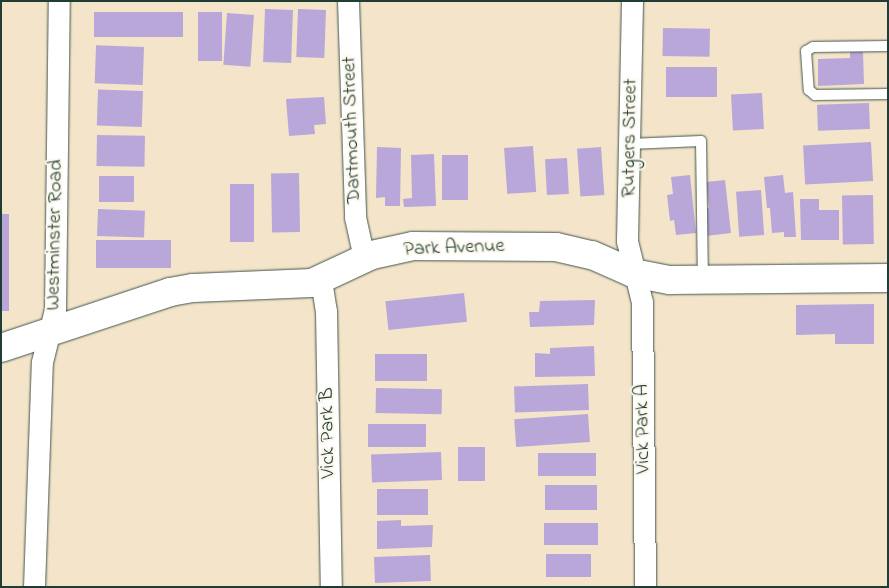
<!DOCTYPE html>
<html>
<head>
<meta charset="utf-8">
<style>
	body { margin:0 }
	#map { position:relative; width:889px; height:588px; overflow:hidden; background:#f4e4ca; font-family:"Indie Flower",sans-serif }
	div>[style] { position:absolute }
	.building>* { inset:0; background:#b8a7d8; transform-origin:0 0 }
	.roads { filter:drop-shadow(0 0 1px #3f564a) drop-shadow(0 0 1px #3f564a) }
	.lane>* { height:10px; margin:-5px; padding:0 5px; transform-origin:5px; border-radius:5px; background:#fff }
	.street>* { height:21px; margin:-10.5px; padding:0 10.5px; transform-origin:10.5px; border-radius:10.5px; background:#fff }
	.secondary>* { height:28px; margin:-14px; padding:0 14px; transform-origin:14px; border-radius:14px; background:#fff }
	span { translate:-50% -50%; white-space:nowrap; text-align:center; line-height:1.15; -webkit-text-stroke:4px #fbf7ec; paint-order:stroke }
	.street-label { font-size:20px; color:#1f3d34 }
	.frame { position:absolute; inset:0; border:2px solid #1f3d34; pointer-events:none }
</style>
</head>
<body>
<div id="map">
	<div class="building">
		<i style="left:265px;top:9px;width:28px;height:53px;rotate:2deg"></i>
		<i style="left:298px;top:9px;width:28px;height:48px;rotate:2deg"></i>
		<i style="left:183px;top:12px;width:25px;height:89px;rotate:90deg"></i>
		<i style="left:198px;top:12px;width:24px;height:49px"></i>
		<i style="left:227px;top:13px;width:27px;height:52px;rotate:4deg"></i>
		<i style="left:663px;top:28px;width:47px;height:28px;rotate:1deg"></i>
		<i style="left:144px;top:47px;width:38px;height:48px;rotate:92deg"></i>
		<i style="clip-path:polygon(850px 52px,863px 52px,864px 84px,818px 86px,818px 59px,850px 58px)"></i>
		<i style="left:717px;top:67px;width:30px;height:51px;rotate:90deg"></i>
		<i style="left:143px;top:91px;width:36px;height:45px;rotate:92deg"></i>
		<i style="left:762px;top:93px;width:36px;height:31px;rotate:87deg"></i>
		<i style="clip-path:polygon(324px 97px,326px 124px,314px 125px,315px 134px,289px 136px,286px 99px)"></i>
		<i style="left:869px;top:103px;width:26px;height:52px;rotate:88deg"></i>
		<i style="left:97px;top:135px;width:48px;height:31px;rotate:1deg"></i>
		<i style="left:871px;top:142px;width:39px;height:68px;rotate:87deg"></i>
		<i style="left:533px;top:146px;width:46px;height:29px;rotate:86deg"></i>
		<i style="clip-path:polygon(377px 147px,401px 148px,400px 206px,385px 206px,385px 197px,376px 198px)"></i>
		<i style="left:601px;top:147px;width:48px;height:24px;rotate:86deg"></i>
		<i style="clip-path:polygon(434px 154px,436px 206px,404px 207px,403px 199px,412px 198px,411px 155px)"></i>
		<i style="left:442px;top:155px;width:26px;height:45px"></i>
		<i style="left:567px;top:158px;width:36px;height:22px;rotate:87deg"></i>
		<i style="left:299px;top:173px;width:59px;height:28px;rotate:89deg"></i>
		<i style="clip-path:polygon(690px 175px,696px 233px,676px 235px,674px 220px,670px 221px,667px 195px,673px 194px,671px 177px)"></i>
		<i style="clip-path:polygon(783px 175px,785px 193px,793px 192px,796px 237px,784px 237px,784px 232px,772px 233px,770px 208px,767px 208px,764px 177px)"></i>
		<i style="left:99px;top:176px;width:35px;height:26px"></i>
		<i style="clip-path:polygon(725px 180px,731px 233px,706px 236px,702px 209px,709px 208px,706px 182px)"></i>
		<i style="left:230px;top:184px;width:24px;height:58px"></i>
		<i style="left:761px;top:190px;width:45px;height:25px;rotate:86deg"></i>
		<i style="left:873px;top:195px;width:49px;height:31px;rotate:89deg"></i>
		<i style="clip-path:polygon(800px 199px,819px 199px,819px 210px,839px 210px,839px 240px,801px 240px)"></i>
		<i style="left:98px;top:209px;width:47px;height:27px;rotate:2deg"></i>
		<i style="left:1px;top:214px;width:8px;height:97px"></i>
		<i style="left:96px;top:240px;width:75px;height:28px"></i>
		<i style="left:464px;top:293px;width:29px;height:79px;rotate:84deg"></i>
		<i style="clip-path:polygon(595px 300px,594px 325px,530px 327px,529px 312px,539px 312px,540px 301px)"></i>
		<i style="clip-path:polygon(874px 304px,874px 344px,835px 344px,835px 334px,796px 335px,796px 305px)"></i>
		<i style="clip-path:polygon(594px 346px,595px 376px,535px 377px,535px 353px,550px 354px,550px 348px)"></i>
		<i style="left:375px;top:354px;width:52px;height:27px"></i>
		<i style="left:588px;top:384px;width:26px;height:74px;rotate:88deg"></i>
		<i style="left:376px;top:388px;width:66px;height:25px;rotate:1deg"></i>
		<i style="left:588px;top:414px;width:28px;height:74px;rotate:86deg"></i>
		<i style="left:368px;top:424px;width:58px;height:23px"></i>
		<i style="left:458px;top:447px;width:27px;height:34px"></i>
		<i style="left:441px;top:452px;width:28px;height:70px;rotate:88deg"></i>
		<i style="left:596px;top:453px;width:23px;height:58px;rotate:90deg"></i>
		<i style="left:545px;top:485px;width:52px;height:25px"></i>
		<i style="left:377px;top:489px;width:51px;height:26px"></i>
		<i style="clip-path:polygon(401px 520px,401px 526px,433px 525px,432px 547px,377px 549px,377px 521px)"></i>
		<i style="left:598px;top:523px;width:22px;height:54px;rotate:90deg"></i>
		<i style="left:591px;top:554px;width:23px;height:45px;rotate:90deg"></i>
		<i style="left:430px;top:555px;width:26px;height:56px;rotate:88deg"></i>
	</div>
	<div class="roads">
		<div class="lane">
			<i style="left:888px;top:46px;width:75px;rotate:179.2deg"></i>
			<i style="left:813px;top:47px;width:8px;rotate:150deg"></i>
			<i style="left:806px;top:51px;width:39px;rotate:86deg"></i>
			<i style="left:809px;top:90px;width:8px;rotate:40deg"></i>
			<i style="left:815px;top:95px;width:73px;rotate:-0.8deg"></i>
			<i style="left:629px;top:144px;width:72px;rotate:-2.4deg"></i>
			<i style="left:701px;top:141px;width:139px;rotate:89.2deg"></i>
		</div>
		<div class="street">
			<i style="left:348px;top:1px;width:216px;rotate:88.1deg"></i>
			<i style="left:355px;top:217px;width:42px;rotate:77.6deg"></i>
			<i style="left:632px;top:1px;width:240px;rotate:91.2deg"></i>
			<i style="left:627px;top:241px;width:63px;rotate:76.2deg"></i>
			<i style="left:642px;top:302px;width:285px;rotate:89.4deg"></i>
			<i style="left:321px;top:280px;width:31px;rotate:81deg"></i>
			<i style="left:326px;top:311px;width:276px;rotate:89deg"></i>
			<i style="left:34px;top:587px;width:225px;rotate:-88deg"></i>
			<i style="left:42px;top:362px;width:55px;rotate:-76.2deg"></i>
			<i style="left:55px;top:309px;width:308px;rotate:-89.3deg"></i>
		</div>
		<div class="secondary">
			<i style="left:1px;top:348px;width:178px;rotate:-18.3deg"></i>
			<i style="left:170px;top:292px;width:23px;rotate:-10deg"></i>
			<i style="left:193px;top:288px;width:119px;rotate:-2.4deg"></i>
			<i style="left:312px;top:283px;width:66px;rotate:-25deg"></i>
			<i style="left:372px;top:255px;width:42px;rotate:-12.4deg"></i>
			<i style="left:413px;top:246px;width:143px;rotate:0.4deg"></i>
			<i style="left:556px;top:247px;width:37px;rotate:13deg"></i>
			<i style="left:592px;top:255px;width:45px;rotate:23.7deg"></i>
			<i style="left:633px;top:273px;width:38px;rotate:11deg"></i>
			<i style="left:670px;top:280px;width:218px;rotate:-0.5deg"></i>
		</div>
	</div>
	<div class="street-label">
		<span style="left:352px;top:130px;rotate:-92deg">Dartmouth Street</span>
		<span style="left:630px;top:138px;rotate:-89deg">Rutgers Street</span>
		<span style="left:55px;top:235px;rotate:-89deg">Westminster Road</span>
		<span style="left:454px;top:248px;rotate:-2deg">Park Avenue</span>
		<span style="left:643px;top:429px;rotate:-91deg">Vick Park A</span>
		<span style="left:328px;top:433px;rotate:-91deg">Vick Park B</span>
	</div>
	<div class="frame"></div>
</div>
</body>
</html>
